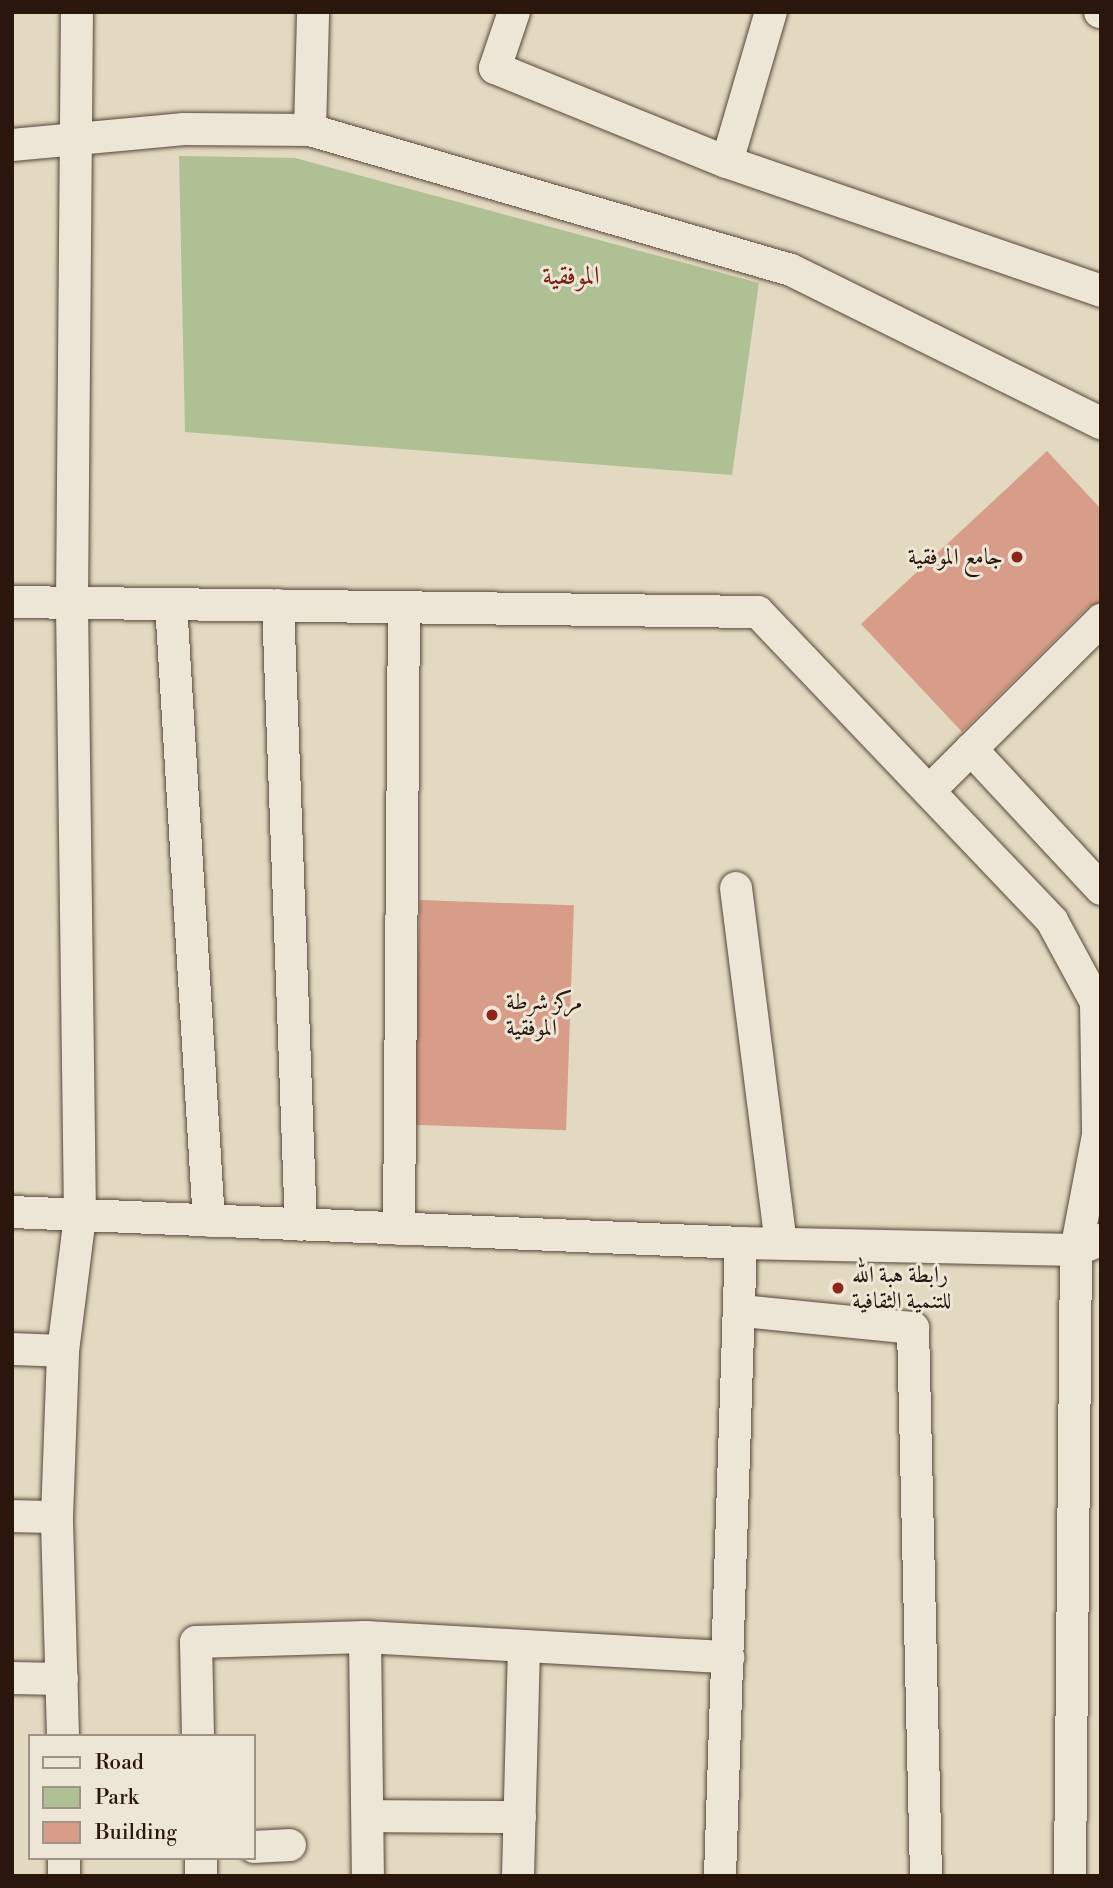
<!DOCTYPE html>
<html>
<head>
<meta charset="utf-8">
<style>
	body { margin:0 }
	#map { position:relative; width:1113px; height:1888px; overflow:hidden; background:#e3d9c0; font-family:"Libre Bodoni",Amiri,serif }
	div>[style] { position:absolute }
	.green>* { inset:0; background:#b0c095 }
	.building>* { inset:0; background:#d89d88; transform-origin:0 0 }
	.roads { filter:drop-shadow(0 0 2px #584739) drop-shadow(0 0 2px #584739) }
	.minor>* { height:32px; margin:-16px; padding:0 16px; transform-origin:16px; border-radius:16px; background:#ede6d6 }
	.dots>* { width:19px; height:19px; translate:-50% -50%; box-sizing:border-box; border:4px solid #ede6d6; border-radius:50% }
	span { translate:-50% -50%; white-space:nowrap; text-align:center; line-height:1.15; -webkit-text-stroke:6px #ede6d6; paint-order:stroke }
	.poi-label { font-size:23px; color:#2a160c }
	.right { translate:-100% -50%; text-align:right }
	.left { translate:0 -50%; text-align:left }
	.quarter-label { font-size:26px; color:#7a1f14 }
	.frame { position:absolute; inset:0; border:14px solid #2a160c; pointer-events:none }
	.legend { position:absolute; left:28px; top:1734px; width:228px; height:126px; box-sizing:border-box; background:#ede6d6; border:2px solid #9f9385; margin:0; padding:9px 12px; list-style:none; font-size:21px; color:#2a160c }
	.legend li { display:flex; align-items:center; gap:14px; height:35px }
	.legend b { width:35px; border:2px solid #9f9385 }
</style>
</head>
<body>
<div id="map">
	<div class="green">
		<i style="clip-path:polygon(179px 156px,295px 158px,759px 283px,732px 475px,185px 432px)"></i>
	</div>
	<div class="building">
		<i style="clip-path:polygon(1047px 451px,1101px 509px,1101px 602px,1088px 607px,962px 732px,861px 624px)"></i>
		<i style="left:420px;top:900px;width:154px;height:225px;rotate:2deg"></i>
	</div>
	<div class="roads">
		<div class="minor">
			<i style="left:1100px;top:12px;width:1px"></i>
			<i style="left:495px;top:68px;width:250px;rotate:22.1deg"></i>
			<i style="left:727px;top:162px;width:396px;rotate:19deg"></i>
			<i style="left:495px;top:68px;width:59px;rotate:-71.3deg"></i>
			<i style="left:310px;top:130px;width:118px;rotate:-88.5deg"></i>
			<i style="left:12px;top:145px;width:173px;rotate:-5.3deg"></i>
			<i style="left:184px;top:129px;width:126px;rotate:0.5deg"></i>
			<i style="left:310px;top:130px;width:501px;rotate:16.23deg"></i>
			<i style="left:791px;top:270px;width:346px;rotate:26.3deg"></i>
			<i style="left:727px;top:162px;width:156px;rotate:-73.7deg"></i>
			<i style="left:12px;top:602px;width:746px;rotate:0.77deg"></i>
			<i style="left:758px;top:612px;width:427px;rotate:46.4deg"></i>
			<i style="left:1052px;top:921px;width:92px;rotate:61.5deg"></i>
			<i style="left:1096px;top:1002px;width:133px;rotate:89.1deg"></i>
			<i style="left:1098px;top:1135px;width:117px;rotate:100.8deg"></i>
			<i style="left:1076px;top:1250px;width:626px;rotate:90.55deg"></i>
			<i style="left:171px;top:604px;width:618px;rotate:86.48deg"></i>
			<i style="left:278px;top:605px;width:620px;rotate:87.88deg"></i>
			<i style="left:971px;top:749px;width:191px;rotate:47.1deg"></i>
			<i style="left:929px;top:791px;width:243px;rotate:-44.8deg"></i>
			<i style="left:736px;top:888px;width:358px;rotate:82.8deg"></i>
			<i style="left:12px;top:1212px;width:730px;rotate:2.43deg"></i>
			<i style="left:741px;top:1243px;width:335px;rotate:1.2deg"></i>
			<i style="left:1076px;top:1250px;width:27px;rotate:-22deg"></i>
			<i style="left:399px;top:1229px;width:622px;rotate:-89.54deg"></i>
			<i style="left:742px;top:1311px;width:172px;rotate:5.7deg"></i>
			<i style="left:913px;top:1328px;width:548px;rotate:88.64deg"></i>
			<i style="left:12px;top:1349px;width:51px;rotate:2.2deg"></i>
			<i style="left:12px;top:1516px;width:45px;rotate:1.3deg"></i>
			<i style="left:365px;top:1637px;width:239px;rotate:89.3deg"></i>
			<i style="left:12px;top:1678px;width:50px;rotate:1.1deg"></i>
			<i style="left:63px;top:1736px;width:219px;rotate:-91.6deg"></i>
			<i style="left:57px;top:1517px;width:166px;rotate:-87.9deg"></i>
			<i style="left:63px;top:1351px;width:136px;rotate:-82.8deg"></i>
			<i style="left:80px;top:1216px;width:613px;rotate:-90.75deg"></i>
			<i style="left:72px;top:603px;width:591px;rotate:-89.52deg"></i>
			<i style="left:198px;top:1736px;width:94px;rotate:-91.2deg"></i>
			<i style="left:196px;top:1642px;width:169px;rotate:-1.7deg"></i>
			<i style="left:365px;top:1637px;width:364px;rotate:3.2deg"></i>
			<i style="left:368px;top:1816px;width:152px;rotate:0.4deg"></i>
			<i style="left:254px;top:1847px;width:36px;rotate:-3deg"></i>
			<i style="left:64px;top:1858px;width:18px;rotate:90deg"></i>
			<i style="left:201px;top:1858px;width:18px;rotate:90deg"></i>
			<i style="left:518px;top:1876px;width:230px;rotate:-88.5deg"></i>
			<i style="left:720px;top:1876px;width:633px;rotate:-88.1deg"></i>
		</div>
	</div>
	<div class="dots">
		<i style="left:1017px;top:557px;background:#8f2418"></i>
		<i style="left:492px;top:1015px;background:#8f2418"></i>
		<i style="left:838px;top:1288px;background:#8f2418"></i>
	</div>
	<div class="poi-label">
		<span class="right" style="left:1003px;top:557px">جامع الموفقية</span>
		<span class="left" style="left:506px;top:1015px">مركز شرطة<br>الموفقية</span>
		<span class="left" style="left:852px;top:1288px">رابطة هبة الله<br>للتنمية الثقافية</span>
	</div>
	<div class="quarter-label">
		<span style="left:571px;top:277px">الموفقية</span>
	</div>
	<div class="frame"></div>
	<ul class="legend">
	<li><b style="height:9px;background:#ede6d6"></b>Road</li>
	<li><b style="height:19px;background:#b0c095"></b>Park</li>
	<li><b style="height:19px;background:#d89d88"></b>Building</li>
	</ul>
</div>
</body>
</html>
